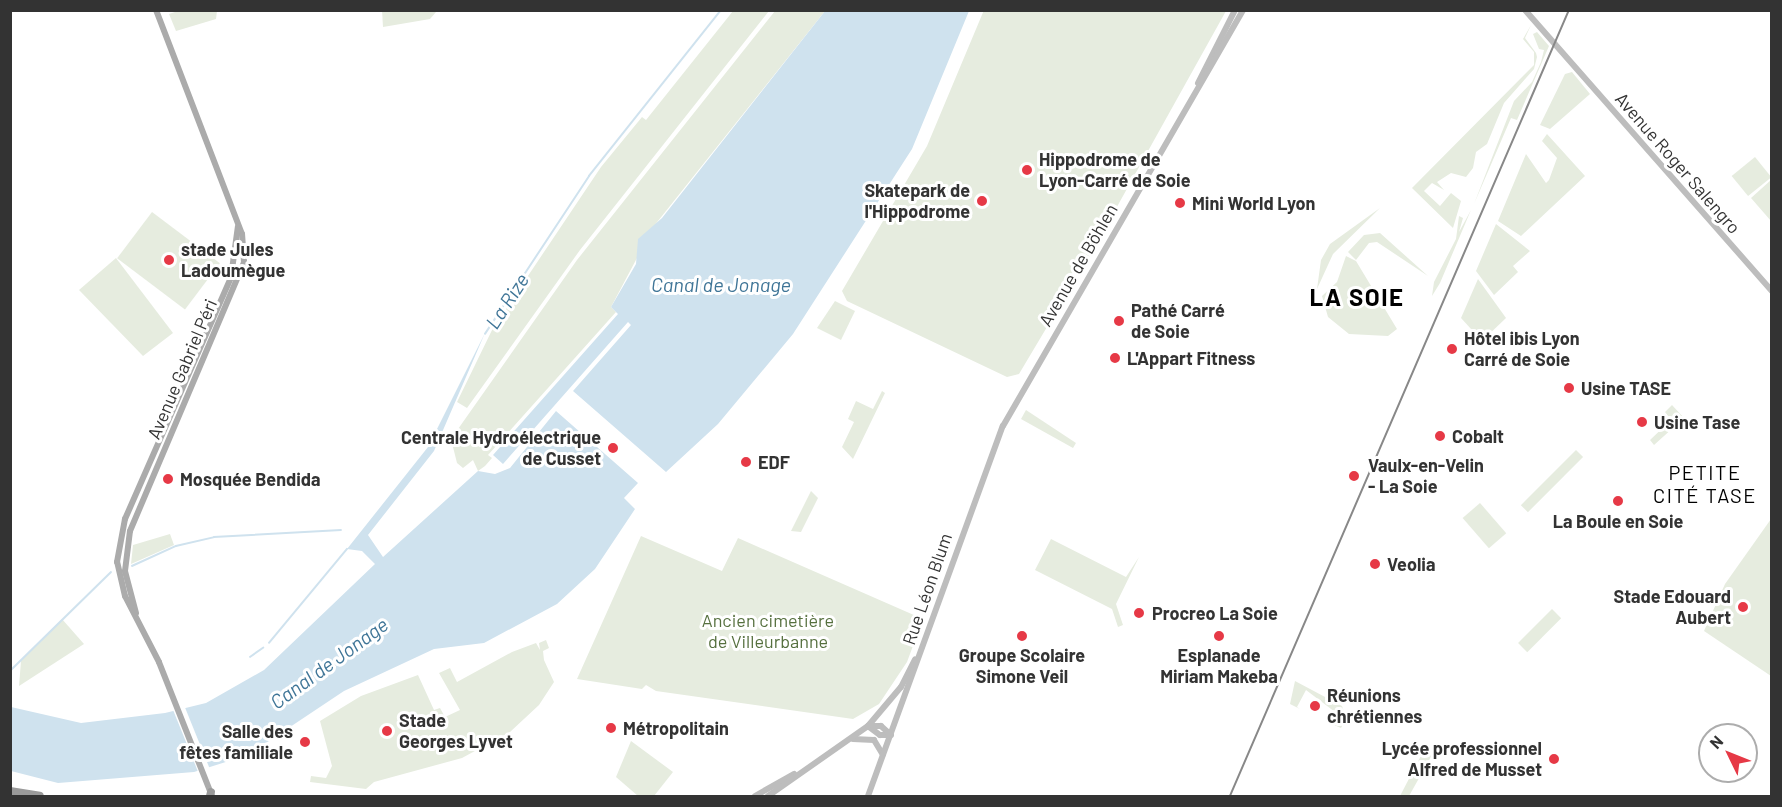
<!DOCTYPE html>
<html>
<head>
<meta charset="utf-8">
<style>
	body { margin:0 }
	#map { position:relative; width:1782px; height:807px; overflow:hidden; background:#fff; font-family:Barlow,sans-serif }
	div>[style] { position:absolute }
	.green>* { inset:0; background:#e6ecdf; transform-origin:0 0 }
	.water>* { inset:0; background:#cfe2ee }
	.pier>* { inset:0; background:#fff; transform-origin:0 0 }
	.stream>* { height:1.5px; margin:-0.75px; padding:0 0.75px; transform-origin:0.75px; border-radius:0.75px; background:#cfe2ee }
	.secondary>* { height:6px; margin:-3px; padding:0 3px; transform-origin:3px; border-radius:3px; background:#bdbdbd }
	.primary>* { height:6px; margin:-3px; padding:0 3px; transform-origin:3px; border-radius:3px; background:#ababab }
	.highway>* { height:8px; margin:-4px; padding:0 4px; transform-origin:4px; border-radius:4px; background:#9a9a9a }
	.tram>* { height:1.5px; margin:-0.75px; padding:0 0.75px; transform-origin:0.75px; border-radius:0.75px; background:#888 }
	.dots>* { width:16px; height:16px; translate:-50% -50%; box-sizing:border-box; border:3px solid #fff; border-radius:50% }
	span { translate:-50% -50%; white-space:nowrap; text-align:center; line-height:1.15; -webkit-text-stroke:6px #fff; paint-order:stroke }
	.poi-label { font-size:18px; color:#333; font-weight:700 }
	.left { translate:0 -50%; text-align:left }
	.right { translate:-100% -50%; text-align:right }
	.street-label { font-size:18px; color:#333 }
	.park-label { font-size:18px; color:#56703f }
	.water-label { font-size:20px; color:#3f7597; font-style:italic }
	.neighbourhood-label { font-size:20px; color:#000; letter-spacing:1.5px }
	.district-label { font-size:24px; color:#000; font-weight:700; letter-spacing:1.5px }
	.frame { position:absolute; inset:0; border:12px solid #333; pointer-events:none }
	.north { position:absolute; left:1698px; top:723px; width:60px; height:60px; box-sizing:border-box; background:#fff; border:2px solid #adadad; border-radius:50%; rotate:313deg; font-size:16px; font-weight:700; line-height:24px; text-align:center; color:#333 }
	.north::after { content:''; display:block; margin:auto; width:21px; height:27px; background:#e63946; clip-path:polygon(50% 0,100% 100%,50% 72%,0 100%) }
</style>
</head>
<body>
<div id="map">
	<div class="green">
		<i style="clip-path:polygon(382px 10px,436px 10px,436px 12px,430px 19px,383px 27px)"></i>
		<i style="clip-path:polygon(984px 10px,1226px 11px,1079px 275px,1075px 270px,1067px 279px,1072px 285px,1019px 374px,1007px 377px,847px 301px,842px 291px,927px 146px)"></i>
		<i style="clip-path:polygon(178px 11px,217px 11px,216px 19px,176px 31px,169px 14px)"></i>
		<i style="clip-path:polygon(733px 11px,769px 11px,580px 250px,467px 408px,457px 402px,493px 328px,601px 167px,642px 117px,646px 120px)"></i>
		<i style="clip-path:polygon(775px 11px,825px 11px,654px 226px,611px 307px,616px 312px,488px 455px,492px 458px,485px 466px,478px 471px,473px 460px,463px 468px,457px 463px,451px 439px,577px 260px)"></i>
		<i style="clip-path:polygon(1531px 25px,1525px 38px,1536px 53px,1537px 57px,1534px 69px,1504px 103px,1487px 144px,1476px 152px,1473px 168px,1466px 177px,1451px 173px,1437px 182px,1444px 190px,1432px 183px,1424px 191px,1440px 206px,1451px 193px,1461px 201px,1453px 228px,1412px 188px,1534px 65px,1534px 52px,1523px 39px)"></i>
		<i style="clip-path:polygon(1537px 32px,1549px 46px,1517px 120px,1511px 118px,1474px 204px,1514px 101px,1532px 82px,1541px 62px,1544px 50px,1539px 49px,1533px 34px)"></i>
		<i style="clip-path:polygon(1572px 72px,1590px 94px,1550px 129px,1540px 125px,1565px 74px)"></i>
		<i style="clip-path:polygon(1547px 134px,1585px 176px,1521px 236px,1498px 221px,1526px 154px,1546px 183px,1549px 180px,1557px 158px,1542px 141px)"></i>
		<i style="left:1755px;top:157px;width:26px;height:30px;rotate:51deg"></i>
		<i style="clip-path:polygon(1771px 180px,1771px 221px,1751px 198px)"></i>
		<i style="clip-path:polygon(1380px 208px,1333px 254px,1317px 289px,1321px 260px,1330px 244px)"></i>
		<i style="clip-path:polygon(1471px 210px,1440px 283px,1432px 296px,1434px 282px,1456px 239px,1459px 216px,1463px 218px,1459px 232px)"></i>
		<i style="left:152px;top:212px;width:85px;height:58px;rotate:37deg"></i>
		<i style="clip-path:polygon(1496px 224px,1530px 251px,1513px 266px,1518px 272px,1494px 295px,1476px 271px)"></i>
		<i style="clip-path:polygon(1380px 233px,1428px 276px,1377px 242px,1369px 243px,1356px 260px,1348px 252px,1364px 235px)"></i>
		<i style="clip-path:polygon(1346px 256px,1356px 261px,1397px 329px,1388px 336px,1349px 334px,1328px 317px,1322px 296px,1337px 282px)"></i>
		<i style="clip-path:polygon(116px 258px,173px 333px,143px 356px,79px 290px)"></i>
		<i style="clip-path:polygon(1478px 279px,1506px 318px,1482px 341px,1461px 318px)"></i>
		<i style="clip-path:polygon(835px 301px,855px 311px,841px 340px,817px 328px)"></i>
		<i style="clip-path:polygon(882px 391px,885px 393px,853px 459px,842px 447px,854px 422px,848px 419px,856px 401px,873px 409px)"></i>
		<i style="clip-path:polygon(1672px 405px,1684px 418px,1654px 445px,1650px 440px,1671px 420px,1665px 412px)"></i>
		<i style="clip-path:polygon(1026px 410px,1076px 443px,1073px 448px,1021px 419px)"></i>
		<i style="left:1576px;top:450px;width:10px;height:78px;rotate:45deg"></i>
		<i style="clip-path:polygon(811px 491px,818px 498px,801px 532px,791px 531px)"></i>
		<i style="left:1480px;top:503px;width:40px;height:23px;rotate:49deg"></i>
		<i style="clip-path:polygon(1771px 519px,1772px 520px,1771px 676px,1704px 631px,1725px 584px)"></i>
		<i style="clip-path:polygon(170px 534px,174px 545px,131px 564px,133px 545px)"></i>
		<i style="clip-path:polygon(641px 536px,722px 571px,738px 538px,923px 619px,907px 662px,879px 704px,853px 719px,656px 691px,646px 685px,642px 689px,577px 679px)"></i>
		<i style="clip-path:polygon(1051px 539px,1126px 577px,1139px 557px,1116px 604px,1123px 625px,1118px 627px,1112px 609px,1035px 570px)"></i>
		<i style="left:1552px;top:609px;width:13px;height:48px;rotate:45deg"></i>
		<i style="clip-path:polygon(62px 619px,84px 644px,19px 686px,21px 661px)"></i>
		<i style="clip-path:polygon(546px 640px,549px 648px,543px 651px,544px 660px,554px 682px,539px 705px,510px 732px,462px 758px,374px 782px,366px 789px,310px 782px,311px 776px,326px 778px,332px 766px,320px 721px,361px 696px,418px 675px,434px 710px,440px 708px,445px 717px,460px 710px,439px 673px,450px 668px,457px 682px,512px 652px,536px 643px,540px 650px,539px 643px)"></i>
		<i style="clip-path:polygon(1295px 681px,1342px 706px,1346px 718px,1341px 728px,1334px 725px,1339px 715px,1306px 690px,1297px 707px,1300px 709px,1290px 704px)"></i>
		<i style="clip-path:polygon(631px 741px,673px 772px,654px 796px,638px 796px,616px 777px)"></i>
		<i style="clip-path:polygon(1424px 750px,1432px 755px,1409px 796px,1400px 796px)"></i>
	</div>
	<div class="water">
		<i style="clip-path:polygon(825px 11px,969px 11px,912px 149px,793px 334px,718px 424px,666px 472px,573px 391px,631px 325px,628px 322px,503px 464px,493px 455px,618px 314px,611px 307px,636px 264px,638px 239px,662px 218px)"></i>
		<i style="clip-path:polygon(485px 333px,434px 451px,368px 535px,383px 557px,478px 471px,495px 474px,510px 468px,556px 411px,638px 483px,624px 498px,635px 509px,595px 569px,557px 604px,484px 643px,434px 649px,344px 691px,248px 755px,194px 772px,58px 783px,11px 771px,11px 707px,81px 723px,165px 713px,206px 703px,264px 670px,375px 564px,362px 551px,347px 549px,428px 447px)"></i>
	</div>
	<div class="pier">
		<i style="left:184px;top:705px;width:70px;height:12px;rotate:68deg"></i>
	</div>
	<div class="stream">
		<i style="left:485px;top:334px;width:189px;rotate:-56.6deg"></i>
		<i style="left:589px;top:176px;width:212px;rotate:-51.5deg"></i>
		<i style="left:132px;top:566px;width:48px;rotate:-24.4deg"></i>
		<i style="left:176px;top:546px;width:39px;rotate:-13deg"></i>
		<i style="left:214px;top:537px;width:127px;rotate:-3.2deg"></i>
		<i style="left:269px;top:643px;width:122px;rotate:-50.3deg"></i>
		<i style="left:250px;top:657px;width:16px;rotate:-35deg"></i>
		<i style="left:10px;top:671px;width:141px;rotate:-44.4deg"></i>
	</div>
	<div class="secondary">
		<i style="left:1525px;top:10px;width:374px;rotate:48.7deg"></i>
		<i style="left:1198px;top:83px;width:82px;rotate:-63.1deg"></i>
		<i style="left:868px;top:726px;width:15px;rotate:37deg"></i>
		<i style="left:880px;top:735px;width:11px"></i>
		<i style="left:869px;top:726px;width:12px"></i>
		<i style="left:881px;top:726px;width:13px;rotate:42deg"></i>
		<i style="left:853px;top:739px;width:21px;rotate:3deg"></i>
		<i style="left:874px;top:740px;width:17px;rotate:59deg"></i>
		<i style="left:755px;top:796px;width:45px;rotate:-29.4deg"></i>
		<i style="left:768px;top:796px;width:122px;rotate:-35deg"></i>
		<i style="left:868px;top:726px;width:51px;rotate:-49.8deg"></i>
		<i style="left:901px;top:687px;width:31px;rotate:-63deg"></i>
		<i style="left:868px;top:796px;width:394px;rotate:-70deg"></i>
		<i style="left:1003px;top:426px;width:480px;rotate:-60deg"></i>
	</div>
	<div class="primary">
		<i style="left:136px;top:613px;width:43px;rotate:-104.7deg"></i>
		<i style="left:125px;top:571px;width:40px;rotate:-82.9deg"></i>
		<i style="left:130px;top:531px;width:292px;rotate:-67deg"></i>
		<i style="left:244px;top:262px;width:28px;rotate:-94deg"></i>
		<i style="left:242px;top:234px;width:240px;rotate:-111deg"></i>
		<i style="left:212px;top:796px;width:144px;rotate:-111.6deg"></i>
		<i style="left:159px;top:662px;width:74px;rotate:-117.3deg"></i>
		<i style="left:125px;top:596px;width:35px;rotate:-103deg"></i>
		<i style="left:117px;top:562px;width:44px;rotate:-79.5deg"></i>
		<i style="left:125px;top:519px;width:264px;rotate:-66.3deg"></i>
		<i style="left:231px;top:277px;width:51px;rotate:-82.2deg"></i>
	</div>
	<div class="highway">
		<i style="left:10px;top:791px;width:30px;rotate:9deg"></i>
		<i style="left:210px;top:796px;width:4px;rotate:-76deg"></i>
	</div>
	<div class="tram">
		<i style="left:1230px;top:796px;width:856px;rotate:-66.67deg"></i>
	</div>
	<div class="dots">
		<i style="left:1027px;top:170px;background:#e63946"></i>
		<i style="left:982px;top:201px;background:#e63946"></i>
		<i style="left:1180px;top:203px;background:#e63946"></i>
		<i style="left:169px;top:260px;background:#e63946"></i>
		<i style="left:1119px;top:321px;background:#e63946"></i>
		<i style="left:1452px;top:349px;background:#e63946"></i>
		<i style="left:1115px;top:358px;background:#e63946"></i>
		<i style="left:1569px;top:388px;background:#e63946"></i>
		<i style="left:1642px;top:422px;background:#e63946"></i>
		<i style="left:1440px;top:436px;background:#e63946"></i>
		<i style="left:613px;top:448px;background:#e63946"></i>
		<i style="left:746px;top:462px;background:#e63946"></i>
		<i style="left:1354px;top:476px;background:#e63946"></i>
		<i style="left:168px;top:479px;background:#e63946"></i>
		<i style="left:1618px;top:501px;background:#e63946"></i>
		<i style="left:1375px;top:564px;background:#e63946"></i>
		<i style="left:1743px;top:607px;background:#e63946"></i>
		<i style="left:1139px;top:613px;background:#e63946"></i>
		<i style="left:1022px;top:636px;background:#e63946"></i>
		<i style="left:1219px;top:636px;background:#e63946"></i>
		<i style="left:1315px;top:706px;background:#e63946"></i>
		<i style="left:611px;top:728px;background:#e63946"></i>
		<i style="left:387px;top:731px;background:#e63946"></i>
		<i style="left:305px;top:742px;background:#e63946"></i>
		<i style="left:1554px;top:759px;background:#e63946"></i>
	</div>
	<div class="poi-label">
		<span class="left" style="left:1039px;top:170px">Hippodrome de<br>Lyon-Carré de Soie</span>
		<span class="right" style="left:970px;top:201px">Skatepark de<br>l'Hippodrome</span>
		<span class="left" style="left:1192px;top:203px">Mini World Lyon</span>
		<span class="left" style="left:181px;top:260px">stade Jules<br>Ladoumègue</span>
		<span class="left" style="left:1131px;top:321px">Pathé Carré<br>de Soie</span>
		<span class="left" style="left:1464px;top:349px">Hôtel ibis Lyon<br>Carré de Soie</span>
		<span class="left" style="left:1127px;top:358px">L'Appart Fitness</span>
		<span class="left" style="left:1581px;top:388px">Usine TASE</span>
		<span class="left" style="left:1654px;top:422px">Usine Tase</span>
		<span class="left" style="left:1452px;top:436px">Cobalt</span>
		<span class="right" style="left:601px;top:448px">Centrale Hydroélectrique<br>de Cusset</span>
		<span class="left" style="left:758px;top:462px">EDF</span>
		<span class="left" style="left:1368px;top:476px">Vaulx-en-Velin<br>- La Soie</span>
		<span class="left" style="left:180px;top:479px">Mosquée Bendida</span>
		<span style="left:1618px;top:521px">La Boule en Soie</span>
		<span class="left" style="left:1387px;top:564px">Veolia</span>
		<span class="right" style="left:1731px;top:607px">Stade Edouard<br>Aubert</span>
		<span class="left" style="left:1152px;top:613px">Procreo La Soie</span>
		<span style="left:1022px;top:666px">Groupe Scolaire<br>Simone Veil</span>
		<span style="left:1219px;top:666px">Esplanade<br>Miriam Makeba</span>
		<span class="left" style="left:1327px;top:706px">Réunions<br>chrétiennes</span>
		<span class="left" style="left:399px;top:731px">Stade<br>Georges Lyvet</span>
		<span class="left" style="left:623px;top:728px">Métropolitain</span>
		<span class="right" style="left:293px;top:742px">Salle des<br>fêtes familiale</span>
		<span class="right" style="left:1542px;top:759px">Lycée professionnel<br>Alfred de Musset</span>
	</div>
	<div class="street-label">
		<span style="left:1678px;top:163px;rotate:49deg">Avenue Roger Salengro</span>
		<span style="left:1078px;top:265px;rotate:-60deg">Avenue de Böhlen</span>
		<span style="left:182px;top:369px;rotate:-67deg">Avenue Gabriel Péri</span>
		<span style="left:927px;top:589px;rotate:-71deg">Rue Léon Blum</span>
	</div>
	<div class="park-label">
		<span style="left:768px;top:631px">Ancien cimetière<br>de Villeurbanne</span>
	</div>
	<div class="water-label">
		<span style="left:721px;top:284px">Canal de Jonage</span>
		<span style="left:507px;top:301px;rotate:-57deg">La Rize</span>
		<span style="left:329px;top:663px;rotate:-36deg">Canal de Jonage</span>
	</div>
	<div class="neighbourhood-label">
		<span style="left:1705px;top:484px">PETITE<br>CITÉ TASE</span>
	</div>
	<div class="district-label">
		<span style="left:1357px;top:297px">LA SOIE</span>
	</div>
	<div class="frame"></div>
	<div class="north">N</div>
</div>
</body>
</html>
